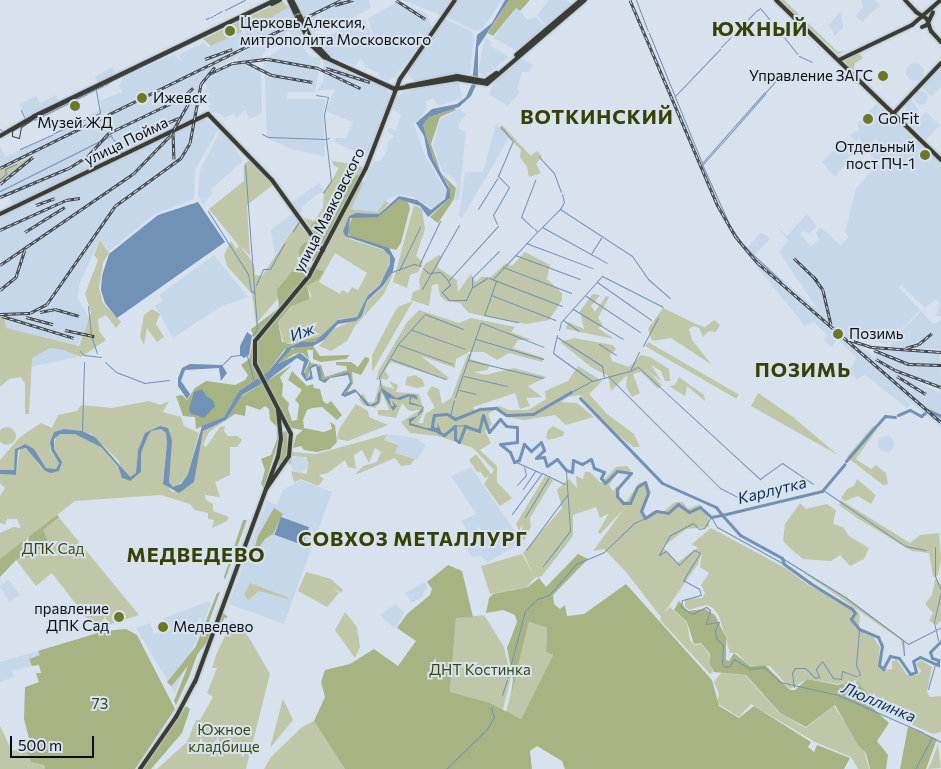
<!DOCTYPE html>
<html>
<head>
<meta charset="utf-8">
<style>
	body { margin:0 }
	#map { position:relative; width:941px; height:769px; overflow:hidden; background:#d7e2ee; font-family:Commissioner,sans-serif }
	div>[style] { position:absolute }
	.built>* { inset:0; background:#c7d7ea; transform-origin:0 0 }
	.round { border-radius:50% }
	.green>* { inset:0; background:#c0c7a9; transform-origin:0 0 }
	.forest>* { inset:0; background:#a8b384; transform-origin:0 0 }
	.water>* { inset:0; background:#7191b6; transform-origin:0 0 }
	.stream>* { height:1px; margin:-0.5px; padding:0 0.5px; transform-origin:0.5px; border-radius:0.5px; background:#7191b6 }
	.river>* { height:3px; margin:-1.5px; padding:0 1.5px; transform-origin:1.5px; border-radius:1.5px; background:#7191b6 }
	.roads { filter:drop-shadow(0 0 1px #b6c0cb) drop-shadow(0 0 1px #b6c0cb) }
	.major>* { height:4px; margin:-2px; padding:0 2px; transform-origin:2px; border-radius:2px; background:#3b3d33 }
	.tram>* { height:1px; margin:-0.5px; padding:0 0.5px; transform-origin:0.5px; border-radius:0.5px; background:#393f44 }
	.rail>* { height:3px; margin-top:-1.5px; transform-origin:0; background:repeating-linear-gradient(90deg,#d7e2ee 0 4px,#393f44 0 8px); box-sizing:border-box; border-block:1px solid #393f44 }
	.bridges { filter:drop-shadow(0 0 1px #b6c0cb) drop-shadow(0 0 1px #b6c0cb) }
	.major-bridge>* { height:4px; margin:-2px; padding:0 2px; transform-origin:2px; border-radius:2px; background:#3b3d33 }
	.dots>* { width:14px; height:14px; translate:-50% -50%; box-sizing:border-box; border:2px solid #d7e2ee; border-radius:50% }
	span { translate:-50% -50%; white-space:nowrap; text-align:center; line-height:1.15; -webkit-text-stroke:4px #d7e2ee; paint-order:stroke }
	.poi-label { font-size:15px; color:#0b0f13 }
	.left { translate:0 -50%; text-align:left }
	.right { translate:-100% -50%; text-align:right }
	.street-label { font-size:15px; color:#0b0f13 }
	.park-label { font-size:15px; color:#3d460f }
	.water-label { font-size:16px; color:#0a2f53; font-style:italic }
	.district-label { font-size:20px; color:#384104; font-weight:700; letter-spacing:1px }
	.scale { position:absolute; left:10px; top:736px; width:84px; height:22px; box-sizing:border-box; border:2px solid #0b0f13; border-top:0; padding-left:6px; font-size:15px; line-height:18px; white-space:nowrap; color:#0b0f13; -webkit-text-stroke:4px #d7e2ee; paint-order:stroke }
</style>
</head>
<body>
<div id="map">
	<div class="built">
		<i style="clip-path:polygon(293px 0,369px 0,371px 8px,341px 24px,312px 32px)"></i>
		<i style="clip-path:polygon(402px 0,454px 0,443px 16px)"></i>
		<i style="clip-path:polygon(457px 0,502px 0,482px 29px,476px 31px,446px 17px)"></i>
		<i style="clip-path:polygon(549px 0,567px 0,572px 5px,546px 25px,537px 15px)"></i>
		<i style="clip-path:polygon(861px 0,875px 0,880px 5px,862px 22px,856px 16px,863px 7px)"></i>
		<i style="clip-path:polygon(288px 1px,304px 34px,264px 52px,261px 59px,239px 61px,237px 59px,244px 50px,233px 60px,206px 74px,192px 119px,180px 126px,176px 123px,172px 129px,13px 205px,8px 195px,0 198px,0 147px,6px 157px,97px 111px,102px 107px,99px 101px,122px 92px,119px 85px,123px 77px,175px 54px,181px 62px,179px 54px,204px 43px,207px 47px,211px 46px,273px 17px,288px 7px)"></i>
		<i style="clip-path:polygon(399px 1px,427px 14px,432px 28px,395px 77px,387px 81px,379px 77px,379px 73px,366px 67px,361px 58px,355px 66px,329px 55px,318px 40px,365px 20px,376px 46px,368px 18px)"></i>
		<i style="clip-path:polygon(516px 8px,528px 20px,536px 17px,545px 27px,516px 50px,493px 38px)"></i>
		<i style="clip-path:polygon(841px 11px,843px 28px,835px 36px,829px 25px)"></i>
		<i style="clip-path:polygon(444px 19px,471px 31px,474px 36px,470px 74px,460px 73px,416px 82px,406px 73px)"></i>
		<i style="clip-path:polygon(485px 38px,491px 41px,489px 45px,509px 57px,483px 77px,478px 71px)"></i>
		<i style="clip-path:polygon(299px 41px,309px 56px,321px 58px,315px 92px,288px 92px,287px 99px,326px 99px,323px 112px,325px 157px,291px 149px,267px 138px,264px 60px,284px 46px)"></i>
		<i style="clip-path:polygon(520px 58px,533px 65px,529px 72px,522px 72px,517px 89px,520px 92px,508px 106px,489px 94px,498px 76px)"></i>
		<i style="clip-path:polygon(323px 60px,387px 89px,390px 97px,366px 157px,334px 142px,336px 138px,346px 138px,353px 122px,326px 111px,335px 89px,317px 91px,323px 82px)"></i>
		<i class="round" style="left:906px;top:63px;width:18px;height:18px"></i>
		<i style="clip-path:polygon(232px 64px,250px 64px,261px 73px,262px 113px,250px 119px,245px 110px,236px 118px,234px 114px,224px 118px,221px 114px,211px 112px,202px 93px,207px 88px,204px 81px,208px 76px)"></i>
		<i style="left:112px;top:67px;width:8px;height:20px;rotate:60deg"></i>
		<i style="clip-path:polygon(941px 67px,941px 87px,931px 96px,922px 88px)"></i>
		<i style="clip-path:polygon(454px 80px,459px 83px,462px 98px,438px 106px,434px 98px,425px 102px,427px 106px,421px 118px,414px 123px,424px 154px,446px 191px,445px 197px,434px 209px,413px 197px,400px 194px,385px 201px,377px 212px,351px 209px,374px 161px,380px 161px,387px 151px,388px 142px,394px 136px,387px 131px,388px 128px,396px 130px,401px 115px,391px 107px,397px 97px,406px 91px)"></i>
		<i class="round" style="left:914px;top:91px;width:14px;height:14px"></i>
		<i style="clip-path:polygon(56px 95px,59px 101px,26px 117px,20px 104px,36px 96px,40px 103px)"></i>
		<i style="clip-path:polygon(911px 99px,919px 111px,909px 125px,901px 117px,906px 111px,903px 108px)"></i>
		<i style="clip-path:polygon(876px 104px,889px 115px,887px 118px,896px 122px,941px 164px,941px 316px,936px 316px,940px 304px,935px 299px,925px 308px,901px 285px,898px 287px,920px 310px,887px 344px,858px 338px,860px 346px,885px 366px,941px 393px,941px 427px,894px 389px,911px 405px,907px 408px,865px 375px,857px 379px,849px 372px,856px 357px,837px 339px,832px 347px,824px 341px,827px 335px,814px 322px,805px 326px,740px 246px,743px 243px,748px 247px,760px 233px,766px 235px,770px 239px,754px 255px,818px 310px,779px 252px,788px 240px,776px 226px,787px 236px,807px 214px,817px 226px,809px 234px,805px 231px,800px 234px,811px 246px,819px 240px,816px 233px,820px 227px,841px 245px,849px 237px,845px 233px,856px 188px,879px 163px,849px 135px,859px 130px,858px 123px)"></i>
		<i style="clip-path:polygon(459px 109px,466px 115px,459px 123px,459px 129px,466px 131px,459px 200px,455px 200px,457px 184px,450px 175px,443px 173px,433px 146px,440px 119px)"></i>
		<i style="left:926px;top:112px;width:19px;height:20px;rotate:43deg"></i>
		<i style="clip-path:polygon(204px 118px,218px 130px,195px 170px,194px 199px,155px 214px,109px 251px,100px 239px,79px 285px,78px 298px,89px 318px,77px 346px,77px 357px,35px 366px,0 382px,0 217px)"></i>
		<i style="clip-path:polygon(496px 124px,509px 138px,462px 218px,459px 216px,465px 172px,483px 172px)"></i>
		<i style="clip-path:polygon(224px 132px,243px 161px,210px 190px,213px 192px,203px 205px,198px 195px,200px 170px,219px 133px)"></i>
		<i style="clip-path:polygon(846px 138px,856px 152px,835px 177px,822px 162px)"></i>
		<i style="clip-path:polygon(319px 183px,326px 193px,319px 193px,301px 208px,303px 211px,299px 214px,291px 203px)"></i>
		<i style="clip-path:polygon(293px 213px,298px 221px,275px 255px,271px 230px)"></i>
		<i style="clip-path:polygon(214px 255px,248px 297px,220px 307px,173px 338px,155px 306px,163px 301px,159px 295px)"></i>
		<i style="clip-path:polygon(921px 311px,933px 324px,941px 320px,941px 349px,889px 348px,894px 338px)"></i>
		<i style="clip-path:polygon(877px 348px,940px 354px,941px 386px,891px 367px,873px 355px,875px 352px,907px 365px,918px 365px,904px 362px)"></i>
		<i style="clip-path:polygon(388px 434px,416px 438px,426px 445px,417px 459px,395px 453px,398px 444px,385px 440px)"></i>
		<i class="round" style="left:878px;top:436px;width:16px;height:16px"></i>
		<i class="round" style="left:291px;top:456px;width:16px;height:16px"></i>
		<i style="clip-path:polygon(471px 467px,522px 542px,487px 563px,482px 556px,472px 557px,465px 547px,474px 541px,461px 521px,476px 514px,451px 476px)"></i>
		<i style="clip-path:polygon(300px 480px,332px 492px,284px 624px,229px 604px,267px 501px,277px 505px,283px 490px)"></i>
		<i style="clip-path:polygon(9px 580px,20px 595px,9px 602px,0 586px)"></i>
		<i style="clip-path:polygon(424px 582px,428px 587px,423px 593px,424px 596px,412px 603px,405px 593px)"></i>
		<i style="clip-path:polygon(207px 602px,211px 604px,175px 693px,136px 628px,150px 623px,154px 634px,168px 629px,164px 618px)"></i>
		<i style="clip-path:polygon(396px 604px,404px 613px,395px 629px,380px 615px)"></i>
		<i style="clip-path:polygon(38px 651px,40px 655px,29px 659px,32px 666px,12px 671px,14px 677px,0 682px,0 662px)"></i>
	</div>
	<div class="green">
		<i style="clip-path:polygon(779px 0,784px 0,838px 52px,846px 51px,838px 54px)"></i>
		<i style="clip-path:polygon(282px 1px,288px 7px,273px 17px,211px 46px,203px 39px)"></i>
		<i style="clip-path:polygon(859px 53px,863px 58px,855px 63px,853px 72px,844px 61px)"></i>
		<i style="clip-path:polygon(502px 125px,531px 156px,537px 151px,542px 156px,536px 164px,541px 173px,529px 177px,527px 167px,520px 157px,521px 150px,499px 128px)"></i>
		<i style="clip-path:polygon(355px 153px,355px 164px,364px 168px,361px 176px,353px 178px,341px 199px,333px 201px,316px 221px,316px 237px,304px 218px,314px 221px,323px 208px,324px 194px,339px 168px,333px 165px,332px 161px,350px 164px)"></i>
		<i style="clip-path:polygon(30px 158px,0 182px,0 170px)"></i>
		<i style="clip-path:polygon(252px 159px,273px 185px,247px 205px,250px 256px,243px 248px,241px 247px,254px 264px,255px 275px,262px 276px,298px 222px,314px 243px,304px 268px,256px 324px,252px 294px,227px 266px,224px 255px,231px 241px,236px 249px,239px 246px,209px 209px,244px 181px,244px 164px)"></i>
		<i style="clip-path:polygon(evenodd,360px 181px,364px 182px,351px 209px,377px 212px,385px 201px,389px 203px,379px 214px,356px 213px,349px 216px,343px 231px,350px 239px,387px 251px,391px 259px,387px 272px,380px 285px,369px 293px,357px 317px,339px 319px,324px 335px,284px 344px,278px 322px,294px 305px,310px 299px,311px 295px,307px 287px,315px 268px,360px 181px,335px 253px,367px 273px,358px 290px,352px 287px,348px 293px,342px 290px,340px 294px,319px 282px,335px 253px)"></i>
		<i style="clip-path:polygon(414px 205px,422px 209px,425px 229px,416px 256px,423px 262px,418px 272px,410px 275px,407px 288px,393px 282px)"></i>
		<i style="clip-path:polygon(100px 240px,109px 253px,103px 263px,99px 288px,103px 303px,121px 322px,116px 328px,106px 315px,98px 319px,99px 331px,106px 340px,81px 357px,64px 350px,50px 348px,32px 358px,29px 414px,25px 414px,25px 384px,21px 377px,9px 379px,0 387px,0 316px,4px 317px,6px 328px,79px 346px,91px 312px,85px 294px,98px 260px,94px 255px)"></i>
		<i style="clip-path:polygon(525px 252px,550px 265px,547px 279px,562px 293px,562px 300px,549px 320px,526px 324px,469px 313px,460px 303px,446px 301px,440px 296px,438px 284px,432px 285px,429px 306px,411px 300px,413px 292px,420px 289px,419px 279px,425px 264px,439px 255px,442px 257px,437px 267px,457px 280px,458px 292px,471px 274px,476px 282px,481px 277px,491px 277px,506px 263px,512px 266px)"></i>
		<i style="clip-path:polygon(390px 273px,393px 274px,384px 294px,355px 326px,347px 341px,331px 351px,319px 346px,334px 329px,363px 316px,367px 302px,384px 286px)"></i>
		<i style="clip-path:polygon(593px 294px,600px 295px,591px 306px,595px 312px,606px 296px,609px 297px,598px 318px,603px 325px,598px 328px,614px 339px,566px 329px,568px 322px,584px 329px,580px 311px)"></i>
		<i style="clip-path:polygon(413px 301px,372px 372px,372px 355px,393px 315px,398px 307px)"></i>
		<i style="clip-path:polygon(663px 308px,696px 324px,705px 327px,714px 320px,720px 325px,716px 332px,709px 331px,703px 337px,699px 328px,694px 326px,689px 329px,692px 340px,712px 365px,671px 338px,652px 341px,648px 329px)"></i>
		<i style="clip-path:polygon(152px 309px,160px 314px,156px 324px,164px 337px,157px 342px,147px 328px,144px 345px,140px 337px,144px 315px)"></i>
		<i style="clip-path:polygon(419px 310px,459px 323px,471px 318px,515px 327px,511px 332px,532px 340px,518px 340px,513px 348px,544px 358px,542px 362px,509px 353px,497px 360px,484px 352px,469px 352px,456px 359px,455px 368px,421px 356px,449px 378px,447px 380px,391px 362px,385px 370px,389px 377px,387px 380px,381px 379px,382px 385px,394px 389px,389px 381px,398px 385px,396px 392px,419px 394px,424px 411px,418px 423px,423px 423px,425px 414px,435px 408px,427px 393px,432px 386px,439px 389px,442px 404px,451px 398px,468px 354px,472px 354px,470px 359px,490px 365px,487px 370px,474px 372px,485px 375px,514px 368px,547px 377px,528px 386px,542px 397px,526px 398px,530px 406px,520px 409px,515px 393px,473px 407px,474px 410px,499px 406px,509px 410px,528px 410px,546px 399px,545px 391px,568px 381px,578px 366px,602px 381px,589px 394px,607px 414px,634px 434px,640px 447px,634px 447px,609px 429px,580px 395px,568px 397px,561px 402px,577px 403px,594px 417px,566px 425px,555px 415px,524px 420px,506px 417px,496px 409px,488px 414px,492px 424px,485px 431px,491px 443px,480px 450px,497px 466px,497px 482px,512px 498px,500px 506px,484px 484px,489px 476px,485px 478px,480px 471px,478px 473px,469px 460px,476px 454px,491px 474px,494px 470px,473px 448px,438px 436px,410px 433px,401px 422px,420px 410px,409px 411px,402px 403px,396px 418px,378px 415px,378px 410px,389px 410px,382px 392px,381px 402px,375px 408px,363px 405px,359px 399px,363px 393px,368px 402px,374px 402px,381px 379px,376px 380px,378px 372px,407px 322px)"></i>
		<i style="clip-path:polygon(574px 338px,613px 345px,616px 349px,610px 355px,612px 361px,629px 367px,641px 355px,650px 357px,669px 369px,670px 381px,665px 381px,661px 371px,651px 365px,662px 382px,646px 369px,662px 385px,658px 389px,641px 372px,633px 374px,640px 393px,632px 397px,626px 387px,627px 375px,611px 391px,608px 376px,591px 367px,560px 342px)"></i>
		<i style="left:648px;top:342px;width:105px;height:5px;rotate:30deg"></i>
		<i style="clip-path:polygon(415px 375px,422px 379px,425px 386px,417px 388px,405px 385px,407px 377px)"></i>
		<i style="clip-path:polygon(679px 377px,704px 395px,705px 401px,687px 386px,685px 396px,669px 386px,675px 385px)"></i>
		<i style="clip-path:polygon(758px 393px,793px 417px,838px 455px,751px 406px)"></i>
		<i style="clip-path:polygon(149px 401px,160px 405px,169px 401px,163px 412px,181px 417px,184px 426px,199px 433px,188px 474px,178px 486px,173px 487px,168px 480px,170px 433px,160px 426px,145px 434px,138px 450px,136px 473px,130px 477px,124px 473px,118px 460px,91px 434px,64px 429px,54px 432px,50px 442px,50px 450px,59px 463px,56px 469px,46px 468px,36px 453px,25px 444px,17px 447px,14px 470px,0 470px,0 460px,20px 437px,41px 423px,52px 428px,58px 415px,77px 411px,81px 405px,112px 408px)"></i>
		<i style="clip-path:polygon(356px 404px,368px 411px,369px 417px,388px 425px,348px 441px,337px 439px,339px 429px)"></i>
		<i style="clip-path:polygon(223px 422px,209px 432px,203px 445px,206px 447px,220px 427px,225px 426px,224px 431px,228px 436px,238px 436px,242px 440px,237px 447px,230px 447px,230px 475px,215px 482px,220px 497px,205px 495px,206px 500px,213px 504px,213px 511px,229px 517px,227px 521px,212px 528px,214px 520px,208px 519px,208px 513px,195px 510px,190px 504px,161px 495px,75px 501px,57px 515px,139px 615px,95px 629px,52px 573px,36px 586px,10px 552px,0 559px,0 533px,13px 527px,21px 528px,17px 519px,7px 519px,5px 525px,0 523px,0 496px,5px 488px,0 483px,0 474px,16px 475px,20px 449px,28px 449px,40px 466px,51px 473px,61px 468px,53px 449px,56px 437px,60px 434px,79px 434px,101px 447px,118px 466px,123px 479px,130px 481px,141px 472px,141px 453px,148px 436px,151px 431px,161px 429px,166px 433px,167px 443px,163px 482px,173px 492px,184px 489px,194px 482px,201px 434px,208px 426px)"></i>
		<i style="clip-path:polygon(553px 426px,564px 432px,563px 436px,548px 440px,546px 437px,548px 430px)"></i>
		<i style="clip-path:polygon(873px 426px,877px 429px,856px 459px,871px 469px,876px 465px,886px 473px,888px 484px,883px 485px,847px 457px)"></i>
		<i class="round" style="left:-2px;top:427px;width:18px;height:18px"></i>
		<i style="clip-path:polygon(388px 434px,384px 440px,398px 445px,395px 453px,415px 459px,410px 465px,401px 466px,395px 458px,355px 475px,363px 466px,377px 462px,381px 452px,375px 448px,369px 463px,362px 450px,354px 455px,356px 469px,348px 467px,345px 460px,328px 473px,319px 475px,324px 479px,318px 486px,301px 479px,294px 482px,291px 471px,307px 474px,308px 462px,306px 457px,292px 456px,291px 465px,287px 462px,292px 452px,316px 454px)"></i>
		<i style="clip-path:polygon(627px 466px,631px 471px,618px 473px,609px 485px,613px 491px,617px 486px,620px 488px,619px 499px,626px 502px,639px 483px,647px 482px,651px 492px,643px 512px,647px 516px,653px 511px,664px 511px,675px 502px,683px 502px,688px 509px,700px 504px,709px 519px,709px 527px,686px 529px,663px 547px,677px 563px,697px 548px,701px 550px,692px 544px,711px 528px,787px 569px,808px 585px,853px 607px,860px 615px,859px 626px,864px 634px,873px 637px,880px 647px,878px 664px,881px 670px,892px 669px,892px 661px,897px 660px,907px 675px,918px 675px,921px 671px,916px 664px,921px 660px,932px 667px,927px 692px,930px 697px,941px 696px,941px 732px,933px 734px,881px 711px,855px 679px,838px 684px,807px 679px,790px 689px,770px 666px,749px 665px,737px 653px,730px 653px,719px 616px,713px 608px,706px 605px,689px 610px,685px 606px,685px 599px,702px 598px,705px 593px,701px 585px,709px 573px,700px 567px,702px 551px,698px 564px,664px 613px,670px 607px,687px 623px,690px 640px,694px 645px,701px 644px,709px 654px,713px 672px,710px 674px,660px 620px,661px 617px,626px 572px,604px 549px,593px 551px,623px 510px,600px 534px,598px 532px,609px 513px,600px 518px,596px 507px,573px 515px,573px 536px,542px 576px,535px 578px,527px 587px,490px 594px,481px 566px,522px 554px,533px 574px,523px 553px,562px 508px,557px 490px,565px 482px,569px 479px,577px 488px,576px 476px,583px 479px,585px 472px,590px 472px,601px 483px,616px 467px)"></i>
		<i style="clip-path:polygon(545px 476px,553px 480px,530px 518px,531px 526px,524px 541px,516px 524px)"></i>
		<i style="clip-path:polygon(857px 479px,876px 495px,871px 504px,858px 496px,845px 501px,841px 498px,847px 489px,854px 486px)"></i>
		<i style="clip-path:polygon(841px 500px,910px 543px,920px 535px,939px 533px,941px 559px,938px 575px,933px 577px,929px 553px,912px 551px,857px 518px,839px 505px)"></i>
		<i style="clip-path:polygon(800px 503px,806px 509px,827px 504px,836px 510px,833px 524px,843px 527px,849px 536px,869px 548px,864px 559px,850px 566px,840px 555px,831px 561px,815px 560px,803px 559px,792px 550px,783px 541px,785px 524px)"></i>
		<i style="clip-path:polygon(787px 561px,846px 597px,904px 640px,904px 658px,901px 640px)"></i>
		<i style="clip-path:polygon(306px 572px,331px 579px,343px 590px,341px 593px,332px 587px,339px 593px,327px 607px,298px 591px)"></i>
		<i style="clip-path:polygon(935px 579px,941px 584px,941px 620px,937px 625px,929px 621px,933px 613px,925px 604px,932px 595px)"></i>
		<i style="clip-path:polygon(250px 583px,287px 597px,289px 599px,259px 591px,248px 600px,244px 594px)"></i>
		<i style="clip-path:polygon(345px 612px,357px 627px,360px 647px,355px 658px,335px 630px)"></i>
		<i style="clip-path:polygon(484px 615px,504px 647px,511px 677px,503px 709px,450px 692px,456px 618px)"></i>
		<i style="clip-path:polygon(232px 621px,248px 636px,270px 674px,246px 769px,157px 769px,187px 742px,196px 720px,200px 720px,213px 697px,207px 693px,217px 668px,212px 668px,216px 655px)"></i>
		<i style="clip-path:polygon(529px 622px,547px 628px,546px 652px,553px 655px,521px 719px,506px 712px)"></i>
		<i style="clip-path:polygon(721px 673px,745px 675px,778px 712px,806px 728px,834px 706px,865px 753px,869px 769px,858px 769px,851px 757px,815px 742px,751px 704px,739px 717px,717px 703px,719px 694px,714px 682px)"></i>
		<i style="clip-path:polygon(283px 699px,293px 720px,270px 748px)"></i>
		<i style="clip-path:polygon(314px 721px,345px 769px,264px 769px,271px 757px,302px 727px)"></i>
		<i style="clip-path:polygon(0 726px,12px 751px,25px 748px,31px 762px,44px 765px,45px 769px,0 769px)"></i>
		<i style="clip-path:polygon(938px 744px,941px 768px,928px 769px,931px 763px)"></i>
	</div>
	<div class="forest">
		<i style="clip-path:polygon(509px 0,530px 0,520px 11px,516px 8px,493px 36px,488px 33px)"></i>
		<i style="clip-path:polygon(454px 108px,456px 110px,440px 117px,431px 144px,441px 173px,456px 188px,454px 199px,438px 223px,430px 217px,449px 199px,449px 187px,433px 158px,423px 125px,429px 117px)"></i>
		<i style="clip-path:polygon(357px 175px,360px 176px,325px 243px,319px 244px,311px 225px,330px 210px,333px 201px,341px 199px,348px 183px)"></i>
		<i style="clip-path:polygon(398px 199px,407px 200px,410px 208px,401px 243px,396px 250px,355px 239px,347px 233px,352px 217px,378px 217px)"></i>
		<i class="round" style="left:299px;top:242px;width:20px;height:20px"></i>
		<i style="clip-path:polygon(298px 264px,324px 271px,319px 279px,307px 286px,310px 299px,292px 306px,278px 322px,282px 342px,288px 344px,324px 335px,315px 342px,298px 342px,284px 350px,269px 371px,239px 391px,224px 417px,196px 429px,195px 417px,183px 416px,176px 396px,182px 395px,187px 400px,195px 388px,206px 381px,235px 385px,245px 380px,248px 375px,241px 365px,249px 359px,254px 338px,251px 329px,279px 308px,277px 290px)"></i>
		<i style="clip-path:polygon(302px 345px,313px 346px,320px 356px,350px 355px,346px 359px,321px 362px,313px 359px,313px 350px,307px 350px,309px 359px,302px 353px,294px 354px,278px 365px,289px 350px)"></i>
		<i style="clip-path:polygon(365px 357px,369px 358px,369px 361px,361px 375px,352px 372px,353px 383px,346px 395px,344px 391px,352px 383px,349px 373px,322px 380px,319px 365px,310px 366px,308px 379px,304px 374px,310px 360px,311px 363px,321px 365px,325px 377px,347px 370px,346px 366px,336px 365px,336px 362px,351px 362px,358px 367px)"></i>
		<i style="clip-path:polygon(292px 365px,280px 377px,283px 384px,282px 396px,289px 403px,288px 409px,292px 421px,297px 420px,299px 404px,295px 400px,302px 390px,288px 380px,292px 371px,307px 386px,313px 384px,314px 388px,320px 389px,323px 401px,327px 404px,331px 401px,342px 415px,337px 420px,322px 407px,312px 408px,307px 410px,303px 420px,304px 428px,324px 432px,332px 429px,330px 422px,335px 425px,337px 442px,330px 449px,317px 452px,304px 450px,301px 446px,293px 448px,296px 436px,303px 430px,291px 428px,265px 382px)"></i>
		<i style="clip-path:polygon(263px 383px,276px 409px,280px 435px,264px 488px,261px 484px,265px 470px,261px 459px,271px 455px,277px 439px,277px 427px,270px 420px,269px 409px,265px 406px,260px 410px,246px 405px,245px 416px,235px 414px,226px 420px,240px 397px)"></i>
		<i style="clip-path:polygon(287px 431px,288px 456px,280px 467px,277px 464px,283px 432px)"></i>
		<i style="clip-path:polygon(274px 508px,283px 514px,273px 534px,265px 539px,257px 550px,255px 546px,258px 536px)"></i>
		<i style="clip-path:polygon(57px 515px,59px 517px,43px 530px,51px 548px,32px 550px,30px 557px,18px 558px,0 577px,0 559px)"></i>
		<i style="clip-path:polygon(243px 520px,247px 520px,225px 580px,224px 577px)"></i>
		<i style="clip-path:polygon(578px 554px,588px 559px,553px 595px,554px 604px,560px 609px,565px 605px,567px 616px,584px 614px,626px 584px,712px 680px,719px 706px,739px 718px,754px 706px,811px 742px,808px 747px,814px 752px,817px 745px,850px 758px,844px 769px,565px 769px,562px 761px,537px 746px,530px 751px,532px 769px,345px 769px,314px 721px,325px 697px,321px 682px,325px 670px,350px 664px,374px 649px,398px 666px,416px 641px,397px 628px,407px 614px,430px 595px,432px 589px,427px 582px,448px 565px,462px 571px,473px 617px,456px 618px,450px 692px,490px 703px,521px 719px,553px 655px,546px 652px,547px 628px,529px 622px,511px 695px,513px 679px,507px 648px,517px 622px,515px 615px,503px 610px,486px 613px,489px 598px,493px 594px,528px 587px,539px 578px,546px 587px)"></i>
		<i style="clip-path:polygon(220px 592px,189px 677px,176px 705px,174px 701px,217px 593px)"></i>
		<i style="clip-path:polygon(679px 601px,688px 611px,705px 609px,715px 615px,726px 638px,726px 660px,729px 661px,734px 653px,750px 666px,765px 665px,790px 690px,795px 690px,807px 679px,838px 685px,855px 679px,869px 695px,865px 701px,889px 723px,877px 741px,888px 755px,886px 769px,870px 769px,866px 753px,858px 745px,835px 705px,806px 727px,780px 713px,746px 675px,714px 672px,710px 664px,710px 654px,701px 643px,694px 644px,687px 622px,674px 610px)"></i>
		<i style="left:223px;top:613px;width:6px;height:89px;rotate:39deg"></i>
		<i style="clip-path:polygon(126px 629px,137px 635px,175px 709px,135px 769px,45px 769px,44px 765px,31px 762px,24px 745px,30px 742px,24px 719px,25px 687px,39px 682px,36px 673px,41px 673px,39px 665px,32px 666px,29px 659px,40px 655px,38px 651px,104px 631px)"></i>
		<i style="clip-path:polygon(186px 706px,190px 709px,182px 733px,151px 769px,143px 769px)"></i>
		<i style="clip-path:polygon(908px 727px,937px 739px,926px 769px,900px 769px)"></i>
	</div>
	<div class="water">
		<i style="clip-path:polygon(505px 0,509px 0,478px 47px,478px 81px,471px 96px,459px 107px,429px 117px,423px 125px,433px 158px,450px 190px,450px 198px,428px 217px,420px 206px,399px 199px,378px 217px,350px 218px,348px 235px,389px 248px,395px 259px,393px 271px,383px 286px,367px 301px,362px 316px,356px 321px,338px 324px,324px 340px,313px 346px,292px 348px,278px 364px,300px 353px,309px 360px,304px 372px,307px 379px,310px 376px,309px 367px,315px 364px,320px 367px,322px 380px,349px 372px,352px 383px,344px 394px,355px 389px,370px 405px,377px 402px,378px 394px,382px 388px,396px 398px,408px 394px,416px 395px,418px 400px,412px 397px,410px 402px,424px 407px,422px 412px,410px 423px,426px 428px,431px 428px,432px 423px,433px 427px,438px 428px,437px 422px,442px 434px,409px 425px,409px 419px,417px 416px,423px 407px,409px 404px,410px 396px,400px 400px,389px 398px,391px 406px,394px 406px,392px 401px,397px 406px,393px 411px,381px 390px,379px 403px,374px 406px,367px 406px,356px 392px,345px 397px,341px 395px,350px 382px,348px 375px,330px 378px,325px 383px,319px 380px,316px 366px,311px 368px,313px 379px,306px 381px,301px 374px,304px 362px,297px 358px,268px 380px,269px 383px,266px 381px,242px 395px,226px 420px,203px 431px,194px 482px,179px 493px,163px 484px,167px 443px,166px 433px,161px 429px,151px 431px,148px 436px,141px 453px,141px 472px,130px 481px,122px 478px,118px 466px,101px 447px,75px 434px,60px 434px,54px 439px,54px 449px,62px 462px,59px 471px,51px 473px,45px 471px,26px 448px,18px 450px,16px 475px,0 474px,0 470px,14px 470px,15px 449px,25px 444px,34px 449px,46px 468px,56px 469px,59px 463px,51px 450px,50px 442px,54px 432px,64px 429px,82px 431px,95px 437px,130px 477px,136px 473px,138px 450px,145px 433px,160px 426px,168px 428px,172px 440px,169px 482px,173px 487px,181px 484px,188px 474px,202px 426px,224px 417px,239px 391px,269px 371px,287px 348px,300px 342px,315px 342px,338px 320px,357px 317px,368px 295px,380px 285px,390px 264px,390px 256px,383px 249px,345px 236px,343px 231px,349px 216px,356px 213px,379px 214px,399px 196px,417px 200px,431px 210px,445px 199px,447px 190px,428px 156px,424px 136px,416px 123px,432px 109px,457px 104px,466px 97px,472px 84px,477px 35px,492px 23px)"></i>
		<i style="clip-path:polygon(198px 202px,225px 242px,117px 318px,105px 303px,101px 290px,102px 276px,109px 254px,158px 215px)"></i>
		<i style="clip-path:polygon(247px 332px,252px 336px,251px 342px,249px 355px,244px 358px,240px 355px,240px 346px)"></i>
		<i style="clip-path:polygon(190px 364px,222px 365px,227px 373px,221px 381px,219px 368px,185px 370px,181px 381px,190px 394px,187px 399px,178px 386px,178px 378px,182px 368px)"></i>
		<i style="clip-path:polygon(202px 389px,206px 396px,213px 400px,215px 406px,204px 418px,190px 413px,189px 409px,194px 392px)"></i>
		<i style="left:281px;top:517px;width:30px;height:19px;rotate:20deg"></i>
	</div>
	<div class="stream">
		<i style="left:636px;top:0;width:33px;rotate:69deg"></i>
		<i style="left:760px;top:8px;width:30px;rotate:50deg"></i>
		<i style="left:225px;top:10px;width:22px;rotate:-27deg"></i>
		<i style="left:756px;top:11px;width:4px;rotate:-34deg"></i>
		<i style="left:220px;top:12px;width:2px;rotate:-27deg"></i>
		<i style="left:218px;top:13px;width:2px;rotate:-27deg"></i>
		<i style="left:216px;top:14px;width:2px;rotate:-27deg"></i>
		<i style="left:214px;top:15px;width:1px"></i>
		<i style="left:211px;top:17px;width:2px;rotate:-27deg"></i>
		<i style="left:206px;top:19px;width:4px;rotate:-27deg"></i>
		<i style="left:780px;top:32px;width:28px;rotate:52deg"></i>
		<i style="left:649px;top:33px;width:140px;rotate:67.8deg"></i>
		<i style="left:702px;top:163px;width:94px;rotate:-48.5deg"></i>
		<i style="left:721px;top:47px;width:49px;rotate:-45.8deg"></i>
		<i style="left:799px;top:56px;width:14px;rotate:25deg"></i>
		<i style="left:105px;top:85px;width:6px;rotate:-31deg"></i>
		<i style="left:96px;top:90px;width:23px;rotate:80deg"></i>
		<i style="left:88px;top:93px;width:17px;rotate:-25deg"></i>
		<i style="left:765px;top:93px;width:21px;rotate:-49deg"></i>
		<i style="left:316px;top:95px;width:12px;rotate:9deg"></i>
		<i style="left:328px;top:97px;width:18px;rotate:103deg"></i>
		<i style="left:324px;top:115px;width:24px;rotate:85deg"></i>
		<i style="left:326px;top:139px;width:3px;rotate:-18deg"></i>
		<i style="left:675px;top:96px;width:65px;rotate:-46.2deg"></i>
		<i style="left:21px;top:110px;width:10px;rotate:66deg"></i>
		<i style="left:34px;top:120px;width:59px;rotate:-26.1deg"></i>
		<i style="left:27px;top:123px;width:6px;rotate:-31deg"></i>
		<i style="left:501px;top:127px;width:17px;rotate:50deg"></i>
		<i style="left:0;top:129px;width:3px;rotate:45deg"></i>
		<i style="left:6px;top:130px;width:14px;rotate:-30deg"></i>
		<i style="left:54px;top:133px;width:50px;rotate:-23.5deg"></i>
		<i style="left:262px;top:134px;width:7px;rotate:27deg"></i>
		<i style="left:268px;top:137px;width:58px;rotate:2deg"></i>
		<i style="left:326px;top:139px;width:42px;rotate:83.2deg"></i>
		<i style="left:331px;top:181px;width:14px;rotate:124deg"></i>
		<i style="left:730px;top:134px;width:53px;rotate:-48.8deg"></i>
		<i style="left:113px;top:139px;width:5px;rotate:53deg"></i>
		<i style="left:100px;top:142px;width:13px;rotate:-32deg"></i>
		<i style="left:111px;top:135px;width:3px;rotate:72deg"></i>
		<i style="left:117px;top:144px;width:11px;rotate:63deg"></i>
		<i style="left:20px;top:149px;width:36px;rotate:-24deg"></i>
		<i style="left:539px;top:157px;width:22px;rotate:47deg"></i>
		<i style="left:554px;top:173px;width:20px;rotate:70deg"></i>
		<i style="left:702px;top:164px;width:68px;rotate:65.7deg"></i>
		<i style="left:703px;top:164px;width:39px;rotate:-48deg"></i>
		<i style="left:245px;top:165px;width:165px;rotate:85.8deg"></i>
		<i style="left:0;top:179px;width:8px;rotate:-40deg"></i>
		<i style="left:6px;top:174px;width:5px;rotate:-101deg"></i>
		<i style="left:5px;top:169px;width:12px;rotate:-24deg"></i>
		<i style="left:0;top:191px;width:110px;rotate:-26.6deg"></i>
		<i style="left:478px;top:209px;width:36px;rotate:-58deg"></i>
		<i style="left:560px;top:209px;width:86px;rotate:33.1deg"></i>
		<i style="left:632px;top:256px;width:28px;rotate:55deg"></i>
		<i style="left:648px;top:279px;width:29px;rotate:41deg"></i>
		<i style="left:208px;top:211px;width:75px;rotate:57.6deg"></i>
		<i style="left:248px;top:274px;width:17px;rotate:80deg"></i>
		<i style="left:251px;top:291px;width:4px;rotate:27deg"></i>
		<i style="left:497px;top:224px;width:10px;rotate:-114deg"></i>
		<i style="left:493px;top:215px;width:32px;rotate:-60deg"></i>
		<i style="left:509px;top:187px;width:16px;rotate:-135deg"></i>
		<i style="left:498px;top:176px;width:38px;rotate:-67deg"></i>
		<i style="left:542px;top:227px;width:74px;rotate:29deg"></i>
		<i style="left:731px;top:227px;width:18px;rotate:56deg"></i>
		<i style="left:533px;top:228px;width:16px;rotate:-137deg"></i>
		<i style="left:521px;top:217px;width:40px;rotate:-69deg"></i>
		<i style="left:293px;top:231px;width:11px;rotate:-56deg"></i>
		<i style="left:537px;top:232px;width:33px;rotate:-45deg"></i>
		<i style="left:560px;top:209px;width:8px;rotate:-60deg"></i>
		<i style="left:564px;top:202px;width:8px;rotate:-104deg"></i>
		<i style="left:526px;top:243px;width:71px;rotate:20.7deg"></i>
		<i style="left:742px;top:244px;width:54px;rotate:43.5deg"></i>
		<i style="left:591px;top:254px;width:19px;rotate:-58deg"></i>
		<i style="left:515px;top:255px;width:69px;rotate:20.3deg"></i>
		<i style="left:419px;top:265px;width:49px;rotate:-64.5deg"></i>
		<i style="left:503px;top:267px;width:73px;rotate:20.9deg"></i>
		<i style="left:423px;top:268px;width:7px;rotate:45deg"></i>
		<i style="left:428px;top:273px;width:12px;rotate:-5deg"></i>
		<i style="left:440px;top:272px;width:10px;rotate:45deg"></i>
		<i style="left:447px;top:279px;width:7px;rotate:63deg"></i>
		<i style="left:450px;top:285px;width:11px;rotate:139deg"></i>
		<i style="left:442px;top:292px;width:11px;rotate:49deg"></i>
		<i style="left:449px;top:300px;width:17px"></i>
		<i style="left:466px;top:300px;width:14px;rotate:-65deg"></i>
		<i style="left:472px;top:287px;width:9px;rotate:-90deg"></i>
		<i style="left:472px;top:278px;width:38px;rotate:-45deg"></i>
		<i style="left:399px;top:270px;width:48px;rotate:-64deg"></i>
		<i style="left:389px;top:273px;width:27px;rotate:-20deg"></i>
		<i style="left:414px;top:264px;width:7px;rotate:16deg"></i>
		<i style="left:489px;top:278px;width:78px;rotate:21deg"></i>
		<i style="left:493px;top:279px;width:64px;rotate:-46.9deg"></i>
		<i style="left:537px;top:232px;width:4px;rotate:-124deg"></i>
		<i style="left:449px;top:280px;width:73px;rotate:-47.8deg"></i>
		<i style="left:496px;top:281px;width:36px;rotate:109deg"></i>
		<i style="left:484px;top:315px;width:35px;rotate:12deg"></i>
		<i style="left:597px;top:282px;width:66px;rotate:35.1deg"></i>
		<i style="left:256px;top:285px;width:17px;rotate:-66deg"></i>
		<i style="left:263px;top:269px;width:7px"></i>
		<i style="left:270px;top:269px;width:29px;rotate:-61deg"></i>
		<i style="left:473px;top:287px;width:17px;rotate:-33deg"></i>
		<i style="left:422px;top:289px;width:74px;rotate:-60deg"></i>
		<i style="left:491px;top:295px;width:69px;rotate:21.3deg"></i>
		<i style="left:586px;top:296px;width:65px;rotate:33.7deg"></i>
		<i style="left:88px;top:306px;width:28px;rotate:84deg"></i>
		<i style="left:573px;top:309px;width:58px;rotate:31deg"></i>
		<i style="left:563px;top:320px;width:19px;rotate:35deg"></i>
		<i style="left:482px;top:323px;width:66px;rotate:21.2deg"></i>
		<i style="left:412px;top:330px;width:56px;rotate:19.7deg"></i>
		<i style="left:559px;top:330px;width:8px;rotate:-76deg"></i>
		<i style="left:561px;top:322px;width:62px;rotate:-48.3deg"></i>
		<i style="left:602px;top:276px;width:68px;rotate:26.9deg"></i>
		<i style="left:91px;top:335px;width:19px;rotate:72deg"></i>
		<i style="left:557px;top:335px;width:18px;rotate:103deg"></i>
		<i style="left:553px;top:353px;width:48px;rotate:35.7deg"></i>
		<i style="left:251px;top:336px;width:7px;rotate:-45deg"></i>
		<i style="left:557px;top:337px;width:54px;rotate:32.8deg"></i>
		<i style="left:602px;top:366px;width:11px;rotate:80deg"></i>
		<i style="left:476px;top:339px;width:70px;rotate:16.6deg"></i>
		<i style="left:599px;top:344px;width:20px;rotate:33deg"></i>
		<i style="left:399px;top:345px;width:56px;rotate:19.7deg"></i>
		<i style="left:643px;top:346px;width:32px;rotate:-62deg"></i>
		<i style="left:80px;top:351px;width:6px;rotate:45deg"></i>
		<i style="left:84px;top:355px;width:17px;rotate:7deg"></i>
		<i style="left:247px;top:356px;width:24px;rotate:75deg"></i>
		<i style="left:391px;top:359px;width:58px;rotate:20.3deg"></i>
		<i style="left:468px;top:360px;width:77px;rotate:13.5deg"></i>
		<i style="left:105px;top:362px;width:15px;rotate:42deg"></i>
		<i style="left:116px;top:372px;width:30px;rotate:21deg"></i>
		<i style="left:144px;top:383px;width:25px;rotate:-7deg"></i>
		<i style="left:222px;top:365px;width:13px;rotate:-45deg"></i>
		<i style="left:231px;top:356px;width:9px;rotate:-6deg"></i>
		<i style="left:630px;top:371px;width:9px;rotate:-27deg"></i>
		<i style="left:638px;top:367px;width:166px;rotate:42.6deg"></i>
		<i style="left:760px;top:479px;width:27px;rotate:-36deg"></i>
		<i style="left:782px;top:463px;width:37px;rotate:34deg"></i>
		<i style="left:464px;top:376px;width:44px;rotate:13.1deg"></i>
		<i style="left:609px;top:377px;width:157px;rotate:45deg"></i>
		<i style="left:720px;top:488px;width:31px;rotate:27deg"></i>
		<i style="left:381px;top:388px;width:11px;rotate:-100deg"></i>
		<i style="left:379px;top:377px;width:38px;rotate:-60deg"></i>
		<i style="left:398px;top:344px;width:40px;rotate:-48deg"></i>
		<i style="left:425px;top:314px;width:41px;rotate:21.5deg"></i>
		<i style="left:459px;top:390px;width:17px;rotate:13deg"></i>
		<i style="left:573px;top:391px;width:21px;rotate:-28deg"></i>
		<i style="left:592px;top:381px;width:39px;rotate:-15deg"></i>
		<i style="left:630px;top:371px;width:21px;rotate:-65deg"></i>
		<i style="left:455px;top:397px;width:79px;rotate:-70.9deg"></i>
		<i style="left:450px;top:416px;width:16px;rotate:-76deg"></i>
		<i style="left:453px;top:426px;width:14px;rotate:-4deg"></i>
		<i style="left:82px;top:431px;width:69px;rotate:-88.3deg"></i>
		<i style="left:516px;top:462px;width:27px;rotate:24deg"></i>
		<i style="left:517px;top:485px;width:13px;rotate:-48deg"></i>
		<i style="left:526px;top:475px;width:8px;rotate:-104deg"></i>
		<i style="left:523px;top:489px;width:22px;rotate:-56deg"></i>
		<i style="left:823px;top:490px;width:99px;rotate:34.3deg"></i>
		<i style="left:905px;top:546px;width:21px;rotate:11deg"></i>
		<i style="left:512px;top:514px;width:51px;rotate:-53.8deg"></i>
		<i style="left:542px;top:473px;width:25px;rotate:26deg"></i>
		<i style="left:525px;top:517px;width:47px;rotate:-59deg"></i>
		<i style="left:711px;top:517px;width:13px;rotate:122deg"></i>
		<i style="left:704px;top:528px;width:5px;rotate:169deg"></i>
		<i style="left:699px;top:529px;width:8px;rotate:-135deg"></i>
		<i style="left:693px;top:523px;width:26px;rotate:152deg"></i>
		<i style="left:670px;top:535px;width:23px;rotate:119deg"></i>
		<i style="left:659px;top:555px;width:8px;rotate:-30deg"></i>
		<i style="left:666px;top:551px;width:19px;rotate:47deg"></i>
		<i style="left:679px;top:565px;width:21px;rotate:-45deg"></i>
		<i style="left:694px;top:550px;width:7px;rotate:27deg"></i>
		<i style="left:700px;top:553px;width:32px;rotate:122deg"></i>
		<i style="left:683px;top:580px;width:18px;rotate:29deg"></i>
		<i style="left:699px;top:589px;width:6px;rotate:72deg"></i>
		<i style="left:701px;top:595px;width:20px;rotate:165deg"></i>
		<i style="left:682px;top:600px;width:7px;rotate:98deg"></i>
		<i style="left:681px;top:607px;width:13px;rotate:32deg"></i>
		<i style="left:692px;top:614px;width:16px;rotate:-27deg"></i>
		<i style="left:706px;top:607px;width:5px;rotate:37deg"></i>
		<i style="left:710px;top:610px;width:15px;rotate:106deg"></i>
		<i style="left:706px;top:624px;width:13px;rotate:-9deg"></i>
		<i style="left:719px;top:622px;width:9px;rotate:117deg"></i>
		<i style="left:715px;top:630px;width:8px;rotate:83deg"></i>
		<i style="left:716px;top:638px;width:10px;rotate:45deg"></i>
		<i style="left:723px;top:645px;width:19px;rotate:93deg"></i>
		<i style="left:722px;top:664px;width:4px;rotate:45deg"></i>
		<i style="left:725px;top:667px;width:5px;rotate:-11deg"></i>
		<i style="left:730px;top:666px;width:8px;rotate:-60deg"></i>
		<i style="left:734px;top:659px;width:19px;rotate:32deg"></i>
		<i style="left:750px;top:669px;width:14px;rotate:-8deg"></i>
		<i style="left:764px;top:667px;width:22px;rotate:43deg"></i>
		<i style="left:780px;top:682px;width:59px;rotate:12.6deg"></i>
		<i style="left:838px;top:695px;width:94px;rotate:23.8deg"></i>
		<i style="left:711px;top:517px;width:12px;rotate:59deg"></i>
		<i style="left:717px;top:527px;width:77px;rotate:28.9deg"></i>
		<i style="left:935px;top:547px;width:29px;rotate:90deg"></i>
		<i style="left:935px;top:576px;width:15px;rotate:67deg"></i>
		<i style="left:526px;top:550px;width:69px;rotate:-53.3deg"></i>
		<i style="left:782px;top:558px;width:74px;rotate:31.8deg"></i>
		<i style="left:845px;top:597px;width:79px;rotate:36.7deg"></i>
		<i style="left:908px;top:644px;width:37px;rotate:-27deg"></i>
		<i style="left:543px;top:566px;width:44px;rotate:-52.4deg"></i>
		<i style="left:570px;top:531px;width:61px;rotate:-93.8deg"></i>
		<i style="left:903px;top:640px;width:15px;rotate:86deg"></i>
		<i style="left:938px;top:640px;width:18px;rotate:-103deg"></i>
		<i style="left:934px;top:622px;width:32px;rotate:-77deg"></i>
		<i style="left:938px;top:660px;width:3px;rotate:-18deg"></i>
		<i style="left:510px;top:667px;width:58px;rotate:-75deg"></i>
		<i style="left:525px;top:611px;width:17px;rotate:-45deg"></i>
		<i style="left:537px;top:599px;width:13px;rotate:-18deg"></i>
		<i style="left:549px;top:595px;width:41px;rotate:-48.9deg"></i>
		<i style="left:576px;top:564px;width:30px;rotate:-23deg"></i>
		<i style="left:604px;top:552px;width:42px;rotate:-44deg"></i>
		<i style="left:634px;top:523px;width:12px;rotate:-24deg"></i>
		<i style="left:858px;top:676px;width:3px;rotate:-45deg"></i>
		<i style="left:860px;top:674px;width:10px;rotate:-114deg"></i>
		<i style="left:856px;top:665px;width:36px;rotate:-85deg"></i>
		<i style="left:508px;top:677px;width:7px;rotate:-74deg"></i>
		<i style="left:794px;top:687px;width:14px;rotate:-98deg"></i>
		<i style="left:792px;top:673px;width:6px;rotate:-59deg"></i>
		<i style="left:795px;top:668px;width:10px"></i>
		<i style="left:805px;top:668px;width:14px;rotate:45deg"></i>
		<i style="left:815px;top:678px;width:4px;rotate:-14deg"></i>
		<i style="left:819px;top:677px;width:9px;rotate:-111deg"></i>
		<i style="left:816px;top:669px;width:10px;rotate:-53deg"></i>
		<i style="left:822px;top:661px;width:20px;rotate:57deg"></i>
		<i style="left:833px;top:678px;width:8px;rotate:7deg"></i>
		<i style="left:841px;top:679px;width:8px;rotate:-83deg"></i>
		<i style="left:842px;top:671px;width:15px;rotate:20deg"></i>
		<i style="left:928px;top:689px;width:25px;rotate:-74deg"></i>
		<i style="left:502px;top:695px;width:16px;rotate:-72deg"></i>
		<i style="left:925px;top:734px;width:18px;rotate:27deg"></i>
		<i style="left:446px;top:769px;width:57px;rotate:-44.3deg"></i>
		<i style="left:487px;top:729px;width:14px;rotate:-60deg"></i>
		<i style="left:494px;top:717px;width:10px;rotate:-107deg"></i>
		<i style="left:915px;top:769px;width:36px;rotate:-62deg"></i>
	</div>
	<div class="river">
		<i style="left:580px;top:398px;width:118px;rotate:46deg"></i>
		<i style="left:662px;top:483px;width:59px;rotate:24deg"></i>
		<i style="left:716px;top:507px;width:10px;rotate:53deg"></i>
		<i style="left:722px;top:515px;width:103px;rotate:-13.5deg"></i>
		<i style="left:822px;top:491px;width:35px;rotate:-50deg"></i>
		<i style="left:928px;top:410px;width:14px;rotate:25deg"></i>
		<i style="left:898px;top:415px;width:13px;rotate:-23deg"></i>
		<i style="left:910px;top:410px;width:13px;rotate:29deg"></i>
		<i style="left:921px;top:416px;width:5px;rotate:-37deg"></i>
		<i style="left:877px;top:425px;width:12px;rotate:-48deg"></i>
		<i style="left:885px;top:416px;width:10px;rotate:6deg"></i>
		<i style="left:432px;top:426px;width:11px;rotate:-80deg"></i>
		<i style="left:434px;top:415px;width:13px;rotate:-4deg"></i>
		<i style="left:447px;top:414px;width:9px;rotate:32deg"></i>
		<i style="left:455px;top:419px;width:27px;rotate:-22deg"></i>
		<i style="left:480px;top:409px;width:16px;rotate:-4deg"></i>
		<i style="left:496px;top:408px;width:12px;rotate:35deg"></i>
		<i style="left:506px;top:415px;width:27px;rotate:-2deg"></i>
		<i style="left:533px;top:414px;width:44px;rotate:-30.1deg"></i>
		<i style="left:438px;top:432px;width:7px;rotate:27deg"></i>
		<i style="left:444px;top:435px;width:14px;rotate:-39deg"></i>
		<i style="left:455px;top:426px;width:13px;rotate:90deg"></i>
		<i style="left:455px;top:439px;width:5px;rotate:37deg"></i>
		<i style="left:459px;top:442px;width:17px;rotate:-69deg"></i>
		<i style="left:465px;top:426px;width:15px;rotate:20deg"></i>
		<i style="left:479px;top:431px;width:16px;rotate:-76deg"></i>
		<i style="left:483px;top:415px;width:18px;rotate:71deg"></i>
		<i style="left:489px;top:432px;width:17px;rotate:-50deg"></i>
		<i style="left:500px;top:419px;width:9px;rotate:49deg"></i>
		<i style="left:506px;top:426px;width:11px;rotate:5deg"></i>
		<i style="left:517px;top:427px;width:15px;rotate:90deg"></i>
		<i style="left:517px;top:442px;width:17px;rotate:173deg"></i>
		<i style="left:500px;top:444px;width:13px;rotate:39deg"></i>
		<i style="left:510px;top:452px;width:11px;rotate:68deg"></i>
		<i style="left:514px;top:462px;width:5px;rotate:-22deg"></i>
		<i style="left:519px;top:460px;width:17px;rotate:-73deg"></i>
		<i style="left:524px;top:444px;width:10px;rotate:45deg"></i>
		<i style="left:531px;top:451px;width:13px;rotate:-42deg"></i>
		<i style="left:541px;top:442px;width:9px;rotate:69deg"></i>
		<i style="left:544px;top:450px;width:11px;rotate:135deg"></i>
		<i style="left:536px;top:458px;width:8px;rotate:-7deg"></i>
		<i style="left:544px;top:457px;width:9px;rotate:72deg"></i>
		<i style="left:547px;top:466px;width:12px;rotate:-35deg"></i>
		<i style="left:557px;top:459px;width:14px;rotate:51deg"></i>
		<i style="left:566px;top:470px;width:6px;rotate:18deg"></i>
		<i style="left:572px;top:472px;width:12px;rotate:-85deg"></i>
		<i style="left:573px;top:460px;width:10px;rotate:24deg"></i>
		<i style="left:582px;top:464px;width:10px;rotate:-29deg"></i>
		<i style="left:591px;top:459px;width:9px;rotate:72deg"></i>
		<i style="left:594px;top:468px;width:11px;rotate:22deg"></i>
		<i style="left:604px;top:472px;width:7px;rotate:117deg"></i>
		<i style="left:601px;top:478px;width:6px;rotate:51deg"></i>
		<i style="left:605px;top:483px;width:17px;rotate:-45deg"></i>
		<i style="left:617px;top:471px;width:14px;rotate:8deg"></i>
		<i style="left:631px;top:473px;width:21px;rotate:131deg"></i>
		<i style="left:617px;top:489px;width:7px;rotate:90deg"></i>
		<i style="left:617px;top:496px;width:9px;rotate:49deg"></i>
		<i style="left:623px;top:503px;width:7px"></i>
		<i style="left:630px;top:503px;width:17px;rotate:-66deg"></i>
		<i style="left:637px;top:487px;width:9px;rotate:-32deg"></i>
		<i style="left:645px;top:482px;width:11px;rotate:75deg"></i>
		<i style="left:648px;top:493px;width:19px;rotate:111deg"></i>
		<i style="left:641px;top:511px;width:8px;rotate:60deg"></i>
		<i style="left:645px;top:518px;width:13px;rotate:-32deg"></i>
		<i style="left:656px;top:511px;width:12px;rotate:9deg"></i>
		<i style="left:668px;top:513px;width:13px;rotate:-42deg"></i>
		<i style="left:678px;top:504px;width:14px;rotate:36deg"></i>
		<i style="left:689px;top:512px;width:12px;rotate:-24deg"></i>
		<i style="left:700px;top:507px;width:15px;rotate:42deg"></i>
		<i style="left:711px;top:517px;width:11px;rotate:-10deg"></i>
		<i style="left:722px;top:515px;width:27px;rotate:48deg"></i>
		<i style="left:740px;top:535px;width:48px;rotate:28.7deg"></i>
		<i style="left:782px;top:558px;width:6px;rotate:72deg"></i>
		<i style="left:784px;top:564px;width:32px;rotate:36deg"></i>
		<i style="left:810px;top:583px;width:49px;rotate:31.8deg"></i>
		<i style="left:852px;top:609px;width:5px;rotate:53deg"></i>
		<i style="left:855px;top:613px;width:7px;rotate:124deg"></i>
		<i style="left:851px;top:619px;width:13px;rotate:51deg"></i>
		<i style="left:859px;top:629px;width:21px;rotate:23deg"></i>
		<i style="left:878px;top:637px;width:10px;rotate:66deg"></i>
		<i style="left:882px;top:646px;width:19px;rotate:99deg"></i>
		<i style="left:879px;top:665px;width:6px;rotate:45deg"></i>
		<i style="left:883px;top:669px;width:15px;rotate:-62deg"></i>
		<i style="left:890px;top:656px;width:9px;rotate:13deg"></i>
		<i style="left:899px;top:658px;width:19px;rotate:55deg"></i>
		<i style="left:910px;top:674px;width:6px;rotate:-18deg"></i>
		<i style="left:916px;top:672px;width:11px;rotate:-105deg"></i>
		<i style="left:913px;top:661px;width:8px;rotate:-30deg"></i>
		<i style="left:920px;top:657px;width:20px;rotate:24deg"></i>
		<i style="left:938px;top:665px;width:5px;rotate:-90deg"></i>
		<i style="left:938px;top:660px;width:6px;rotate:-162deg"></i>
		<i style="left:932px;top:658px;width:6px;rotate:-108deg"></i>
		<i style="left:930px;top:652px;width:16px;rotate:-45deg"></i>
		<i style="left:846px;top:461px;width:46px;rotate:-49.4deg"></i>
	</div>
	<div class="roads">
		<div class="major">
			<i style="left:289px;top:0;width:19px;rotate:65deg"></i>
			<i style="left:292px;top:0;width:18px;rotate:63deg"></i>
			<i style="left:776px;top:0;width:230px;rotate:44.1deg"></i>
			<i style="left:905px;top:0;width:16px;rotate:47deg"></i>
			<i style="left:916px;top:12px;width:13px;rotate:32deg"></i>
			<i style="left:927px;top:19px;width:13px;rotate:72deg"></i>
			<i style="left:931px;top:31px;width:15px;rotate:48deg"></i>
			<i style="left:272px;top:4px;width:9px;rotate:-27deg"></i>
			<i style="left:304px;top:24px;width:17px;rotate:65deg"></i>
			<i style="left:311px;top:39px;width:26px;rotate:47deg"></i>
			<i style="left:301px;top:25px;width:22px;rotate:63deg"></i>
			<i style="left:311px;top:45px;width:18px;rotate:43deg"></i>
			<i style="left:324px;top:57px;width:77px;rotate:24.6deg"></i>
			<i style="left:394px;top:89px;width:64px;rotate:-9deg"></i>
			<i style="left:457px;top:79px;width:30px;rotate:9deg"></i>
			<i style="left:487px;top:84px;width:129px;rotate:-40.6deg"></i>
			<i style="left:922px;top:27px;width:5px;rotate:-22deg"></i>
			<i style="left:927px;top:25px;width:14px;rotate:-65deg"></i>
			<i style="left:516px;top:55px;width:85px;rotate:-40.2deg"></i>
			<i style="left:839px;top:60px;width:81px;rotate:-25.6deg"></i>
			<i style="left:912px;top:25px;width:38px;rotate:-41deg"></i>
			<i style="left:407px;top:86px;width:51px;rotate:-11.3deg"></i>
			<i style="left:457px;top:76px;width:28px;rotate:10deg"></i>
			<i style="left:485px;top:81px;width:14px;rotate:-36deg"></i>
			<i style="left:892px;top:115px;width:71px;rotate:-46.7deg"></i>
			<i style="left:0;top:136px;width:39px;rotate:-30deg"></i>
			<i style="left:34px;top:116px;width:267px;rotate:-25.7deg"></i>
			<i style="left:0;top:214px;width:231px;rotate:-25.7deg"></i>
			<i style="left:208px;top:114px;width:92px;rotate:45.9deg"></i>
			<i style="left:272px;top:180px;width:87px;rotate:54.3deg"></i>
			<i style="left:266px;top:489px;width:40px;rotate:-55.1deg"></i>
			<i style="left:289px;top:456px;width:22px;rotate:-85deg"></i>
			<i style="left:291px;top:434px;width:79px;rotate:-117.2deg"></i>
			<i style="left:255px;top:364px;width:23px;rotate:-90deg"></i>
			<i style="left:255px;top:341px;width:85px;rotate:-50.3deg"></i>
			<i style="left:309px;top:276px;width:122px;rotate:-62.2deg"></i>
			<i style="left:366px;top:168px;width:95px;rotate:-69.1deg"></i>
			<i style="left:400px;top:79px;width:96px;rotate:-55.2deg"></i>
			<i style="left:140px;top:769px;width:63px;rotate:-55.3deg"></i>
			<i style="left:176px;top:717px;width:40px;rotate:-62deg"></i>
			<i style="left:195px;top:682px;width:240px;rotate:-69.8deg"></i>
			<i style="left:278px;top:457px;width:18px;rotate:-81deg"></i>
			<i style="left:281px;top:439px;width:30px;rotate:-96deg"></i>
		</div>
	</div>
	<div class="tram">
		<i style="left:277px;top:0;width:177px;rotate:154.6deg"></i>
		<i style="left:117px;top:76px;width:92px;rotate:153.4deg"></i>
		<i style="left:35px;top:117px;width:27px;rotate:149deg"></i>
		<i style="left:12px;top:131px;width:5px;rotate:90deg"></i>
		<i style="left:12px;top:136px;width:7px;rotate:16deg"></i>
		<i style="left:19px;top:138px;width:11px;rotate:-80deg"></i>
		<i style="left:21px;top:127px;width:18px;rotate:-34deg"></i>
		<i style="left:36px;top:117px;width:269px;rotate:-25.8deg"></i>
		<i style="left:290px;top:0;width:45px;rotate:63.4deg"></i>
		<i style="left:310px;top:40px;width:20px;rotate:49deg"></i>
		<i style="left:323px;top:55px;width:84px;rotate:23.8deg"></i>
		<i style="left:400px;top:89px;width:55px;rotate:-11.5deg"></i>
		<i style="left:454px;top:78px;width:34px;rotate:7deg"></i>
		<i style="left:488px;top:82px;width:126px;rotate:-40.5deg"></i>
	</div>
	<div class="rail">
		<i style="left:396px;top:0;width:35px;rotate:33deg"></i>
		<i style="left:630px;top:0;width:224px;rotate:66.9deg"></i>
		<i style="left:718px;top:206px;width:36px;rotate:60deg"></i>
		<i style="left:736px;top:237px;width:34px;rotate:50deg"></i>
		<i style="left:758px;top:263px;width:242px;rotate:41deg"></i>
		<i style="left:335px;top:5px;width:19px;rotate:-16deg"></i>
		<i style="left:205px;top:59px;width:29px;rotate:-20deg"></i>
		<i style="left:246px;top:62px;width:29px;rotate:27deg"></i>
		<i style="left:272px;top:75px;width:41px;rotate:9.9deg"></i>
		<i style="left:326px;top:68px;width:46px;rotate:17.7deg"></i>
		<i style="left:209px;top:74px;width:26px;rotate:-25deg"></i>
		<i style="left:233px;top:63px;width:35px;rotate:-7deg"></i>
		<i style="left:268px;top:59px;width:51px;rotate:10.2deg"></i>
		<i style="left:318px;top:68px;width:47px;rotate:25.5deg"></i>
		<i style="left:173px;top:132px;width:27px;rotate:88deg"></i>
		<i style="left:132px;top:138px;width:51px;rotate:-23.1deg"></i>
		<i style="left:88px;top:158px;width:30px;rotate:-24deg"></i>
		<i style="left:0;top:168px;width:380px;rotate:-26.2deg"></i>
		<i style="left:0;top:184px;width:43px;rotate:-39.3deg"></i>
		<i style="left:0;top:197px;width:75px;rotate:-22.8deg"></i>
		<i style="left:69px;top:168px;width:22px;rotate:-32deg"></i>
		<i style="left:88px;top:156px;width:31px;rotate:-48deg"></i>
		<i style="left:109px;top:133px;width:81px;rotate:-25.6deg"></i>
		<i style="left:182px;top:98px;width:15px;rotate:-42deg"></i>
		<i style="left:36px;top:205px;width:20px;rotate:-20deg"></i>
		<i style="left:0;top:230px;width:72px;rotate:-24.4deg"></i>
		<i style="left:66px;top:200px;width:14px;rotate:-8deg"></i>
		<i style="left:25px;top:232px;width:47px;rotate:-32deg"></i>
		<i style="left:794px;top:258px;width:32px;rotate:44deg"></i>
		<i style="left:0;top:265px;width:161px;rotate:-34.4deg"></i>
		<i style="left:133px;top:174px;width:53px;rotate:-45.8deg"></i>
		<i style="left:170px;top:136px;width:40px;rotate:-60.3deg"></i>
		<i style="left:813px;top:276px;width:17px;rotate:54deg"></i>
		<i style="left:823px;top:290px;width:35px;rotate:77deg"></i>
		<i style="left:0;top:290px;width:21px;rotate:-39deg"></i>
		<i style="left:16px;top:277px;width:28px;rotate:-72deg"></i>
		<i style="left:40px;top:312px;width:15px;rotate:-11deg"></i>
		<i style="left:55px;top:309px;width:25px;rotate:16deg"></i>
		<i style="left:0;top:314px;width:30px;rotate:-2deg"></i>
		<i style="left:30px;top:313px;width:19px;rotate:-28deg"></i>
		<i style="left:47px;top:304px;width:119px;rotate:-55.2deg"></i>
		<i style="left:115px;top:206px;width:82px;rotate:-36deg"></i>
		<i style="left:181px;top:158px;width:17px;rotate:-59deg"></i>
		<i style="left:190px;top:143px;width:60px;rotate:-79.4deg"></i>
		<i style="left:201px;top:84px;width:22px;rotate:-51deg"></i>
		<i style="left:2px;top:316px;width:75px;rotate:17deg"></i>
		<i style="left:26px;top:317px;width:28px;rotate:15deg"></i>
		<i style="left:65px;top:330px;width:30px;rotate:12deg"></i>
		<i style="left:850px;top:340px;width:23px;rotate:18deg"></i>
		<i style="left:872px;top:347px;width:69px;rotate:4.1deg"></i>
		<i style="left:906px;top:348px;width:14px;rotate:-17deg"></i>
		<i style="left:919px;top:344px;width:17px;rotate:-40deg"></i>
		<i style="left:874px;top:350px;width:38px;rotate:22deg"></i>
		<i style="left:909px;top:364px;width:32px;rotate:2deg"></i>
		<i style="left:876px;top:359px;width:22px;rotate:30deg"></i>
		<i style="left:895px;top:370px;width:49px;rotate:20.3deg"></i>
		<i style="left:897px;top:376px;width:34px;rotate:32deg"></i>
	</div>
	<div class="bridges">
		<div class="major-bridge">
			<i style="left:300px;top:16px;width:9px;rotate:63deg"></i>
			<i style="left:297px;top:17px;width:9px;rotate:63deg"></i>
		</div>
	</div>
	<div class="dots">
		<i style="left:230px;top:31px;background:#6b7926"></i>
		<i style="left:883px;top:76px;background:#6b7926"></i>
		<i style="left:142px;top:98px;background:#6b7926"></i>
		<i style="left:75px;top:106px;background:#6b7926"></i>
		<i style="left:868px;top:119px;background:#6b7926"></i>
		<i style="left:925px;top:155px;background:#6b7926"></i>
		<i style="left:838px;top:334px;background:#6b7926"></i>
		<i style="left:119px;top:617px;background:#6b7926"></i>
		<i style="left:163px;top:627px;background:#6b7926"></i>
	</div>
	<div class="poi-label">
		<span class="left" style="left:240px;top:31px">Церковь Алексия,<br>митрополита Московского</span>
		<span class="right" style="left:873px;top:76px">Управление ЗАГС</span>
		<span class="left" style="left:153px;top:98px">Ижевск</span>
		<span class="left" style="left:878px;top:119px">Go Fit</span>
		<span style="left:75px;top:123px">Музей ЖД</span>
		<span class="right" style="left:915px;top:155px">Отдельный<br>пост ПЧ-1</span>
		<span class="left" style="left:849px;top:334px">Позимь</span>
		<span class="right" style="left:109px;top:617px">правление<br>ДПК Сад</span>
		<span class="left" style="left:173px;top:627px">Медведево</span>
	</div>
	<div class="street-label">
		<span style="left:126px;top:141px;rotate:-26deg">улица Пойма</span>
		<span style="left:329px;top:210px;rotate:-63deg">улица Маяковского</span>
	</div>
	<div class="park-label">
		<span style="left:53px;top:549px">ДПК Сад</span>
		<span style="left:480px;top:670px">ДНТ Костинка</span>
		<span style="left:100px;top:704px">73</span>
		<span style="left:224px;top:738px">Южное<br>кладбище</span>
	</div>
	<div class="water-label">
		<span style="left:302px;top:332px;rotate:-20deg">Иж</span>
		<span style="left:772px;top:490px;rotate:-14deg">Карлутка</span>
		<span style="left:879px;top:702px;rotate:23deg">Люллинка</span>
	</div>
	<div class="district-label">
		<span style="left:760px;top:28px">ЮЖНЫЙ</span>
		<span style="left:597px;top:116px">ВОТКИНСКИЙ</span>
		<span style="left:803px;top:369px">ПОЗИМЬ</span>
		<span style="left:413px;top:538px">СОВХОЗ МЕТАЛЛУРГ</span>
		<span style="left:196px;top:554px">МЕДВЕДЕВО</span>
	</div>
	<div class="scale">500 m</div>
</div>
</body>
</html>
